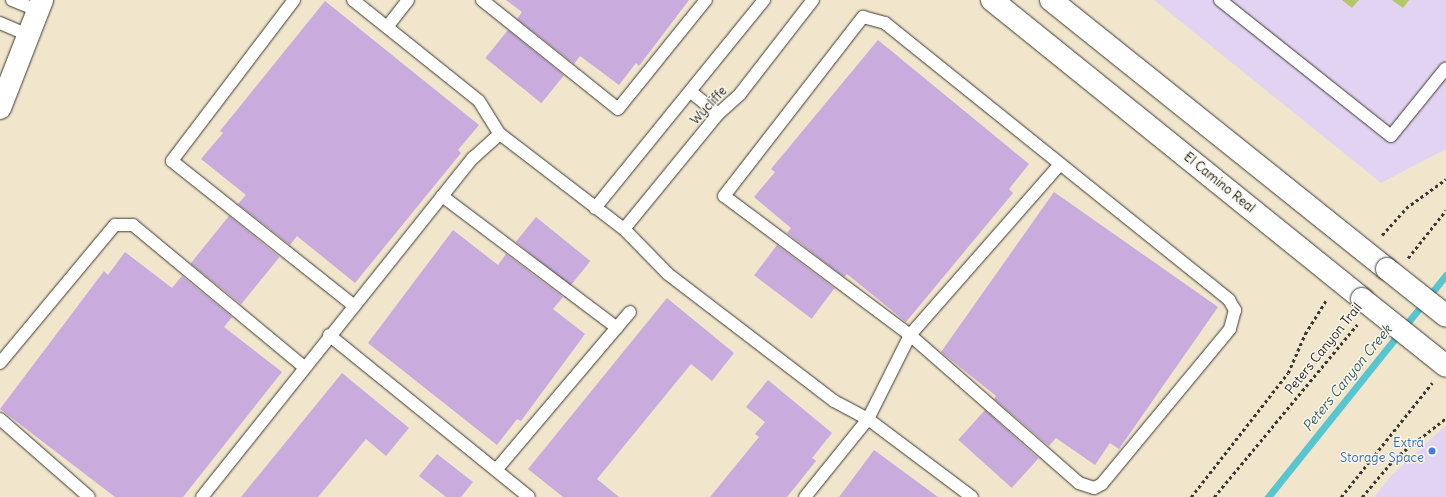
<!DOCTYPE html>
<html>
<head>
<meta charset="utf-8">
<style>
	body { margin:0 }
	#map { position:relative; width:1446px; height:497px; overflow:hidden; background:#f1e6cb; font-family:Delius,sans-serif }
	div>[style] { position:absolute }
	.built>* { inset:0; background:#e3d3f2 }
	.green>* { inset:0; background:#b2c66a }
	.stream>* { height:7px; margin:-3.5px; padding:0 3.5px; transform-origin:3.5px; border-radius:3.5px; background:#58c5d1 }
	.building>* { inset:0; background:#c9abdd; transform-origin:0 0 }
	.path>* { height:2.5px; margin-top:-1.25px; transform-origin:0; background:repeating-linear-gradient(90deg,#3c3a36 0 3px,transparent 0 6px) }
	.roads { filter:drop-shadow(0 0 1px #3c3a36) drop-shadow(0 0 1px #3c3a36) }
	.lane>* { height:12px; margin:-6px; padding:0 6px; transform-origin:6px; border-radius:6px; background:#fff }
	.secondary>* { height:22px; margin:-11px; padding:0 11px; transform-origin:11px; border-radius:11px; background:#fff }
	.bridges { filter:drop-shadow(0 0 1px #3c3a36) drop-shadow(0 0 1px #3c3a36) }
	.secondary-bridge>* { height:22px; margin:-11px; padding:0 11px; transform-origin:11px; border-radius:11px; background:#fff }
	.dots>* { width:11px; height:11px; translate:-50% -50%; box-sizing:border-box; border:2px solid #fbf7ec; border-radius:50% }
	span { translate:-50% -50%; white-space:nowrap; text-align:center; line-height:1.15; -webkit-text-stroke:3px #fbf7ec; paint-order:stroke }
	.street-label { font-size:13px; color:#1c1c1c }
	.shop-label { font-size:13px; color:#366cbe }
	.right { translate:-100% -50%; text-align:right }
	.water-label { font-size:14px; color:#346064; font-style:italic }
</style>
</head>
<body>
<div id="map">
	<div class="built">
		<i style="clip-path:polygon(1154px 0,1446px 0,1446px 149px,1381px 183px)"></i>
		<i style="clip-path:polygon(1446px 425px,1446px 497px,1374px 497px,1390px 477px)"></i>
	</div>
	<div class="green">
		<i style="clip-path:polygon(1342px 0,1359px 0,1352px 8px)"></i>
		<i style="clip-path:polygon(1392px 0,1409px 0,1403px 8px)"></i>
	</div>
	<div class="stream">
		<i style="left:1268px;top:497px;width:285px;rotate:-51.3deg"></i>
	</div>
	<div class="building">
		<i style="clip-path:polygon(506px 0,689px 0,639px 66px,636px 63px,619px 85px,580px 56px,574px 64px,517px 19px,522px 12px)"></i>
		<i style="clip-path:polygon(325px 1px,479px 125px,458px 150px,461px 153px,355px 283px,297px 236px,290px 245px,238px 204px,246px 195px,201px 159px,223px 133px,220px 131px)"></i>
		<i style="left:508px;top:30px;width:72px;height:36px;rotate:39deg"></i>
		<i style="clip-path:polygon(878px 40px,1029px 164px,1009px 189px,1013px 193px,906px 322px,847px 274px,844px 277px,787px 233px,791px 228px,754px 197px,775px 172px,771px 169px)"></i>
		<i style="clip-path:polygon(1054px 192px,1218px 307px,1119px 449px,1110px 443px,1095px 465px,1056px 438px,1049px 446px,994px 399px,996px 396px,941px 352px)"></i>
		<i style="left:229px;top:216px;width:65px;height:61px;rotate:39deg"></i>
		<i style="left:536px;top:217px;width:70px;height:32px;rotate:39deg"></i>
		<i style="clip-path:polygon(453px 230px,498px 265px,506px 254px,563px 297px,553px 309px,585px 334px,521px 421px,517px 419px,497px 445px,368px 343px)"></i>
		<i style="left:777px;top:245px;width:72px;height:38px;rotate:37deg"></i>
		<i style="clip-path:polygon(125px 252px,172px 288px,182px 276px,232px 317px,224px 327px,282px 372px,183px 497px,115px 497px,0 409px,104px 271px,108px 275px)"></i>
		<i style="clip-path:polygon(667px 298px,734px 353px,712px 381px,691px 364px,597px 479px,619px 497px,563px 497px,528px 469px)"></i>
		<i style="clip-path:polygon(342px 373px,409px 428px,386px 456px,366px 439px,318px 497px,241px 497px)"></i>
		<i style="clip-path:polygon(768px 380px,832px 433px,812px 458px,816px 461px,787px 497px,710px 497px,759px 437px,755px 434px,765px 422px,746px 407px)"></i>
		<i style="left:985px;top:410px;width:72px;height:40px;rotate:42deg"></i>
		<i style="clip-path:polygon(874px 450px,938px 497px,839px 497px)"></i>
		<i style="clip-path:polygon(437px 454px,473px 482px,461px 497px,446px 497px,419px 476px)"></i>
	</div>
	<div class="path">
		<i style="left:1382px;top:235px;width:36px;rotate:-48deg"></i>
		<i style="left:1406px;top:208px;width:49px;rotate:-35.9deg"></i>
		<i style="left:1408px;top:258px;width:61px;rotate:-51.6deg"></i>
		<i style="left:1191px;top:497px;width:157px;rotate:-52deg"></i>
		<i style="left:1288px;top:373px;width:43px;rotate:-66.4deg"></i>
		<i style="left:1305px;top:334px;width:39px;rotate:-58deg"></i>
		<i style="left:1214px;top:497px;width:224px;rotate:-50.3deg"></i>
		<i style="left:1341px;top:497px;width:146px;rotate:-51.4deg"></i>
		<i style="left:1362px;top:497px;width:51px;rotate:-49.8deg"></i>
		<i style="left:1395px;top:458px;width:65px;rotate:-38.1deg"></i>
	</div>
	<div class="roads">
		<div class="lane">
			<i style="left:12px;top:0;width:27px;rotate:22deg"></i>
			<i style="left:294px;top:0;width:202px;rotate:127.2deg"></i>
			<i style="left:172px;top:161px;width:231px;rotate:38.5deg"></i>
			<i style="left:353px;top:0;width:161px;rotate:38.7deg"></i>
			<i style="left:479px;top:101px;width:39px;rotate:58deg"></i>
			<i style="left:500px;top:134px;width:156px;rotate:37.5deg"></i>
			<i style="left:624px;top:229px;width:63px;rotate:45.6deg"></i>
			<i style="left:668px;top:274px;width:209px;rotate:37.4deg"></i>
			<i style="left:834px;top:401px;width:38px;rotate:28deg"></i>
			<i style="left:868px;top:419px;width:130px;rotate:36.9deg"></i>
			<i style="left:482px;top:0;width:174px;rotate:38.7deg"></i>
			<i style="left:618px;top:109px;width:140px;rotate:-51.1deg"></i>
			<i style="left:1220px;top:0;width:218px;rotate:38.5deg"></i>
			<i style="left:1391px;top:136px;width:87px;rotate:-51deg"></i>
			<i style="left:863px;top:17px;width:23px;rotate:15deg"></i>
			<i style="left:885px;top:23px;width:442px;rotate:38.8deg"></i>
			<i style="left:1229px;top:300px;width:12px;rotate:59deg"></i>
			<i style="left:1235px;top:310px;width:20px;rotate:105deg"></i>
			<i style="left:1230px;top:329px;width:201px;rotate:129.6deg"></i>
			<i style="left:1102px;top:484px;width:9px;rotate:153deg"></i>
			<i style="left:1094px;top:488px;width:16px;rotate:-162deg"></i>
			<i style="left:1079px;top:483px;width:225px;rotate:-138.8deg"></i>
			<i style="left:910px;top:335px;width:232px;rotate:-143.2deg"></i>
			<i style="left:724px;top:196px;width:227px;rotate:-52.2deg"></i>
			<i style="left:0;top:23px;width:28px;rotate:23deg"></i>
			<i style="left:387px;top:27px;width:34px;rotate:-52deg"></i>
			<i style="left:691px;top:92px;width:35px;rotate:39deg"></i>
			<i style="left:442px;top:196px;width:219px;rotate:37deg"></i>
			<i style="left:595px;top:208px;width:268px;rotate:-50.9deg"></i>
			<i style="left:624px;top:229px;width:149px;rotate:-50.7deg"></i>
			<i style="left:718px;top:114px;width:30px;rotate:-42deg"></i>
			<i style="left:740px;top:94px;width:119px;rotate:-52.2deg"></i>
			<i style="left:329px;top:335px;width:257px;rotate:39deg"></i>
			<i style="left:0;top:363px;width:180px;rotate:-50.2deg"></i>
			<i style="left:115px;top:225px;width:18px"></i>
			<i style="left:133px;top:225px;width:221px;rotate:39.7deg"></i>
			<i style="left:0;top:419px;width:118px;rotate:41.2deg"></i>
			<i style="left:496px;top:470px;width:207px;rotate:-49.7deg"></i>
			<i style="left:202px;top:497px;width:434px;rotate:-51.4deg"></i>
			<i style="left:473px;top:158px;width:36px;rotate:-42deg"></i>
			<i style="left:805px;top:497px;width:100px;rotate:-51.1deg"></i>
			<i style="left:868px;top:419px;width:94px;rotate:-63.4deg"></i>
			<i style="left:910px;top:335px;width:227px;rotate:-48.7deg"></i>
		</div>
		<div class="secondary">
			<i style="left:992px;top:0;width:476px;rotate:38.9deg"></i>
			<i style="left:1051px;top:0;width:430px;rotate:38.7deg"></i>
			<i style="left:0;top:108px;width:116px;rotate:-68.7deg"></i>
		</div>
	</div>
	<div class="bridges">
		<div class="secondary-bridge">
			<i style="left:1387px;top:269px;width:75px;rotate:38.5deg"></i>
			<i style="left:1362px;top:299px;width:107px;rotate:38.6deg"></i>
		</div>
	</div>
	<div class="dots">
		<i style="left:1432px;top:451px;background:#3f7fe0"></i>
	</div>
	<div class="street-label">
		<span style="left:709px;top:106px;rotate:-47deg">Wycliffe</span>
		<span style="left:1219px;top:183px;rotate:39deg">El Camino Real</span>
		<span style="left:1324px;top:349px;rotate:-51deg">Peters Canyon Trail</span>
	</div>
	<div class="shop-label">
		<span class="right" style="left:1424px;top:451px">Extra<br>Storage Space</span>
	</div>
	<div class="water-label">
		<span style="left:1347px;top:378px;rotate:-51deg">Peters Canyon Creek</span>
	</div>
</div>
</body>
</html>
